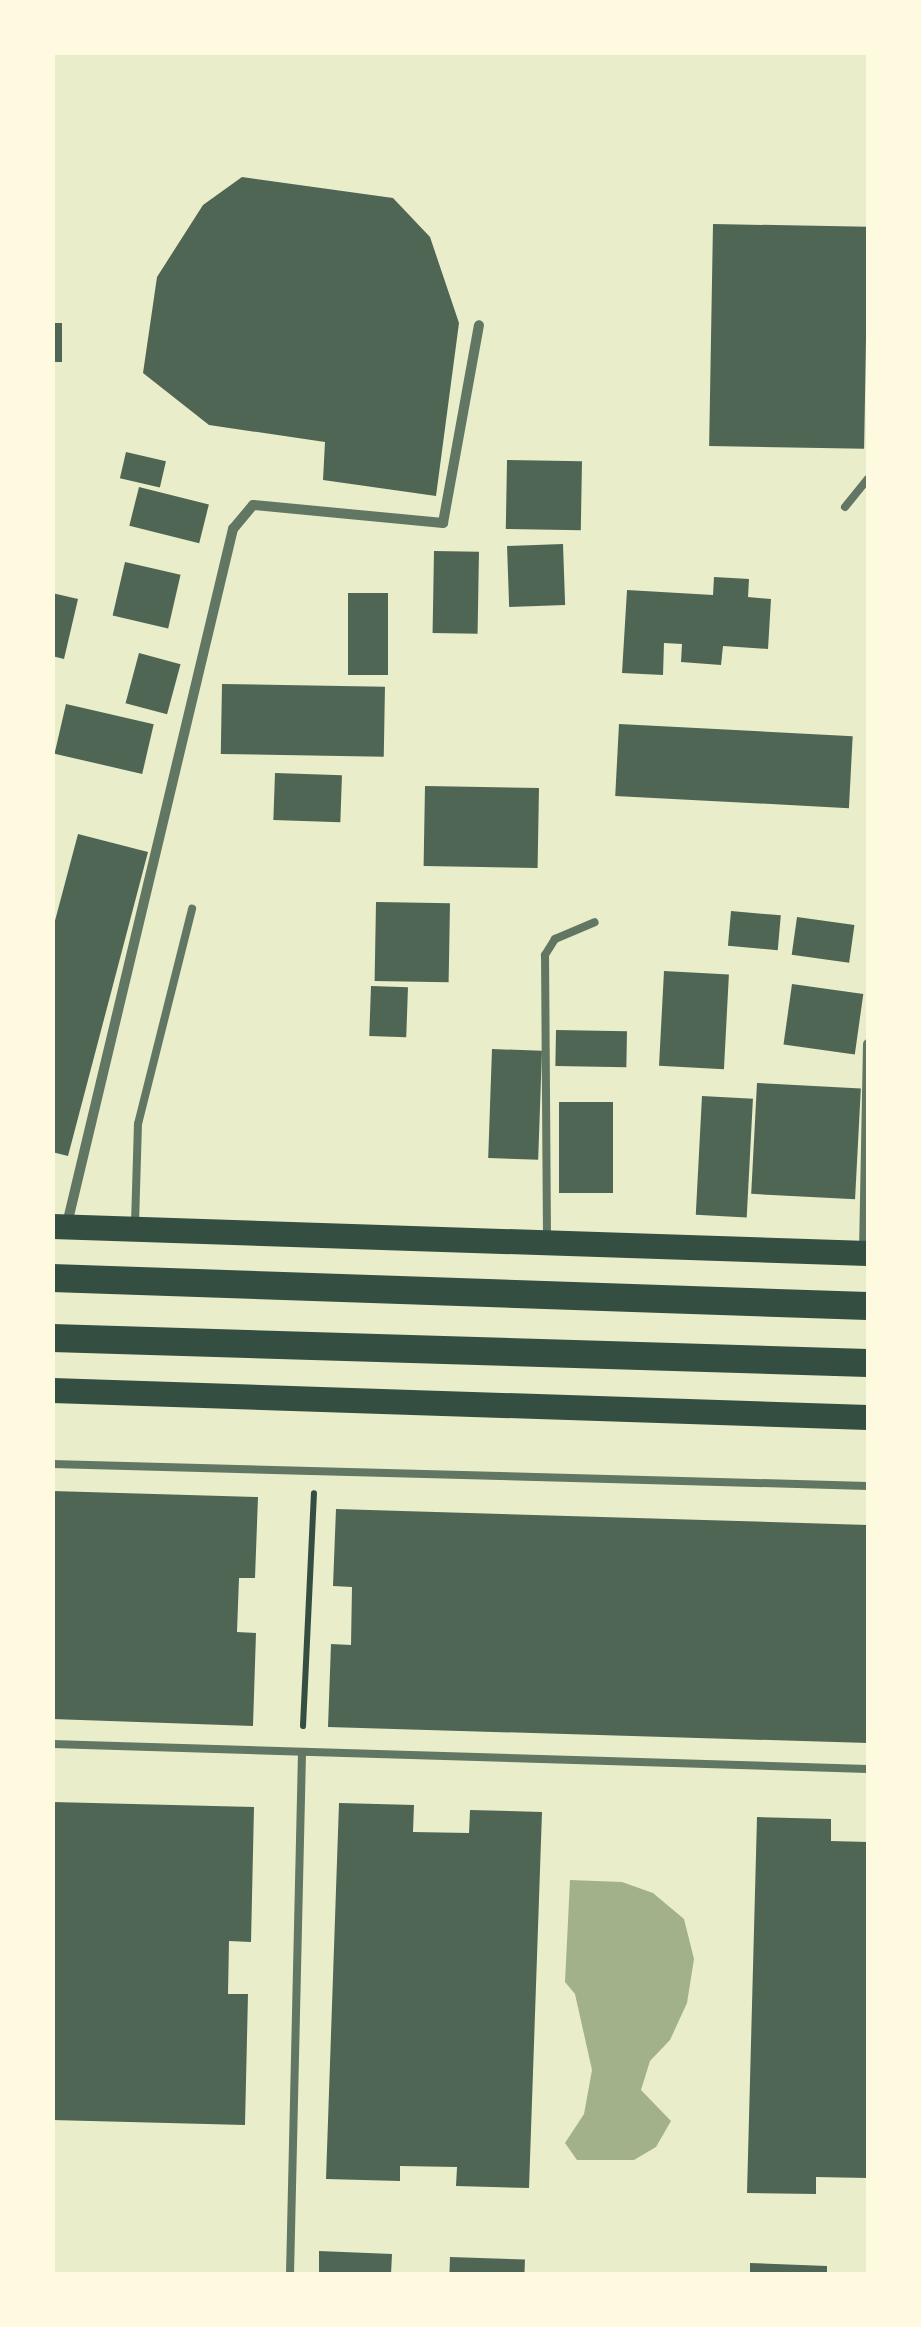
<!DOCTYPE html>
<html>
<head>
<meta charset="utf-8">
<style>
	body { margin:0 }
	#map { position:relative; width:921px; height:2327px; overflow:hidden; background:#e9edc9; font-family:Montserrat,sans-serif }
	div>[style] { position:absolute }
	.water>* { inset:0; background:#a3b18a }
	.building>* { inset:0; background:#4f6655; transform-origin:0 0 }
	.path>* { height:6px; margin:-3px; padding:0 3px; transform-origin:3px; border-radius:3px; background:#344e41 }
	.service>* { height:8px; margin:-4px; padding:0 4px; transform-origin:4px; border-radius:4px; background:#617663 }
	.minor>* { height:10px; margin:-5px; padding:0 5px; transform-origin:5px; border-radius:5px; background:#617663 }
	.primary>* { height:25px; margin:-12.5px; padding:0 12.5px; transform-origin:12.5px; border-radius:12.5px; background:#344e41 }
	.trunk>* { height:28px; margin:-14px; padding:0 14px; transform-origin:14px; border-radius:14px; background:#344e41 }
	span { translate:-50% -50%; white-space:nowrap; text-align:center; line-height:1.15; -webkit-text-stroke:10px #fefae0; paint-order:stroke }
	.frame { position:absolute; inset:0; border:55px solid #fefae0; pointer-events:none }
</style>
</head>
<body>
<div id="map">
	<div class="water">
		<i style="clip-path:polygon(570px 1880px,622px 1882px,653px 1893px,684px 1919px,694px 1959px,687px 2003px,670px 2040px,650px 2061px,641px 2090px,671px 2121px,656px 2147px,634px 2160px,577px 2160px,565px 2143px,584px 2114px,592px 2070px,575px 1994px,565px 1982px)"></i>
	</div>
	<div class="building">
		<i style="clip-path:polygon(242px 177px,393px 198px,430px 237px,459px 323px,436px 496px,323px 480px,325px 442px,209px 425px,143px 373px,157px 277px,203px 205px)"></i>
		<i style="left:713px;top:224px;width:155px;height:222px;rotate:1deg"></i>
		<i style="left:52px;top:323px;width:10px;height:39px"></i>
		<i style="left:126px;top:452px;width:41px;height:27px;rotate:13deg"></i>
		<i style="left:507px;top:460px;width:75px;height:69px;rotate:1deg"></i>
		<i style="left:139px;top:487px;width:72px;height:40px;rotate:14deg"></i>
		<i style="left:563px;top:544px;width:61px;height:56px;rotate:88deg"></i>
		<i style="left:434px;top:551px;width:45px;height:82px;rotate:1deg"></i>
		<i style="left:125px;top:562px;width:57px;height:55px;rotate:13deg"></i>
		<i style="clip-path:polygon(714px 577px,749px 579px,748px 597px,771px 599px,768px 649px,723px 646px,721px 665px,681px 662px,682px 644px,664px 643px,663px 675px,622px 673px,627px 590px,713px 595px)"></i>
		<i style="clip-path:polygon(52px 593px,78px 599px,64px 659px,52px 656px)"></i>
		<i style="left:348px;top:593px;width:40px;height:82px"></i>
		<i style="left:139px;top:653px;width:43px;height:52px;rotate:15deg"></i>
		<i style="left:222px;top:684px;width:163px;height:70px;rotate:1deg"></i>
		<i style="left:66px;top:704px;width:90px;height:51px;rotate:13deg"></i>
		<i style="left:619px;top:724px;width:234px;height:72px;rotate:3deg"></i>
		<i style="left:275px;top:773px;width:67px;height:47px;rotate:2deg"></i>
		<i style="left:425px;top:786px;width:114px;height:80px;rotate:1deg"></i>
		<i style="clip-path:polygon(78px 834px,148px 852px,68px 1156px,52px 1152px,52px 932px)"></i>
		<i style="left:376px;top:902px;width:74px;height:79px;rotate:1deg"></i>
		<i style="left:731px;top:911px;width:50px;height:35px;rotate:5deg"></i>
		<i style="left:797px;top:917px;width:58px;height:38px;rotate:8deg"></i>
		<i style="left:664px;top:971px;width:65px;height:95px;rotate:3deg"></i>
		<i style="left:792px;top:984px;width:72px;height:61px;rotate:8deg"></i>
		<i style="left:371px;top:986px;width:37px;height:50px;rotate:2deg"></i>
		<i style="left:556px;top:1030px;width:71px;height:36px;rotate:1deg"></i>
		<i style="left:492px;top:1049px;width:50px;height:109px;rotate:2deg"></i>
		<i style="left:757px;top:1083px;width:104px;height:111px;rotate:3deg"></i>
		<i style="left:702px;top:1096px;width:51px;height:119px;rotate:3deg"></i>
		<i style="left:559px;top:1102px;width:54px;height:91px"></i>
		<i style="clip-path:polygon(52px 1491px,258px 1497px,255px 1578px,239px 1578px,237px 1632px,256px 1633px,253px 1726px,52px 1719px)"></i>
		<i style="clip-path:polygon(336px 1509px,868px 1525px,868px 1743px,328px 1727px,331px 1644px,351px 1645px,352px 1587px,333px 1586px)"></i>
		<i style="clip-path:polygon(52px 1802px,254px 1807px,251px 1942px,229px 1941px,228px 1994px,248px 1994px,245px 2125px,52px 2120px)"></i>
		<i style="clip-path:polygon(339px 1803px,414px 1805px,413px 1832px,469px 1833px,470px 1810px,542px 1812px,529px 2188px,456px 2186px,457px 2167px,400px 2166px,400px 2181px,326px 2179px)"></i>
		<i style="clip-path:polygon(757px 1817px,831px 1819px,831px 1841px,868px 1842px,868px 2178px,816px 2177px,816px 2194px,747px 2193px)"></i>
		<i style="clip-path:polygon(319px 2251px,392px 2254px,391px 2274px,319px 2274px)"></i>
		<i style="left:450px;top:2257px;width:75px;height:17px;rotate:2deg"></i>
		<i style="clip-path:polygon(750px 2263px,827px 2266px,827px 2274px,750px 2274px)"></i>
	</div>
	<div class="path">
		<i style="left:303px;top:1726px;width:233px;rotate:-87.3deg"></i>
	</div>
	<div class="service">
		<i style="left:845px;top:507px;width:36px;rotate:-51deg"></i>
		<i style="left:135px;top:1224px;width:100px;rotate:-88.3deg"></i>
		<i style="left:138px;top:1124px;width:222px;rotate:-75.9deg"></i>
		<i style="left:547px;top:1238px;width:283px;rotate:-90.4deg"></i>
		<i style="left:545px;top:955px;width:19px;rotate:-58deg"></i>
		<i style="left:555px;top:939px;width:43px;rotate:-23deg"></i>
		<i style="left:52px;top:1464px;width:816px;rotate:1.54deg"></i>
		<i style="left:52px;top:1744px;width:816px;rotate:1.75deg"></i>
		<i style="left:290px;top:2274px;width:522px;rotate:-88.68deg"></i>
	</div>
	<div class="minor">
		<i style="left:67px;top:1224px;width:715px;rotate:-76.57deg"></i>
		<i style="left:233px;top:529px;width:31px;rotate:-50deg"></i>
		<i style="left:253px;top:505px;width:191px;rotate:5.4deg"></i>
		<i style="left:443px;top:523px;width:201px;rotate:-79.7deg"></i>
		<i style="left:864px;top:1252px;width:208px;rotate:-88.9deg"></i>
	</div>
	<div class="primary">
		<i style="left:52px;top:1226px;width:816px;rotate:1.9deg"></i>
		<i style="left:52px;top:1390px;width:816px;rotate:1.9deg"></i>
	</div>
	<div class="trunk">
		<i style="left:52px;top:1278px;width:816px;rotate:1.97deg"></i>
		<i style="left:52px;top:1338px;width:816px;rotate:1.75deg"></i>
	</div>
	<div class="frame"></div>
</div>
</body>
</html>
